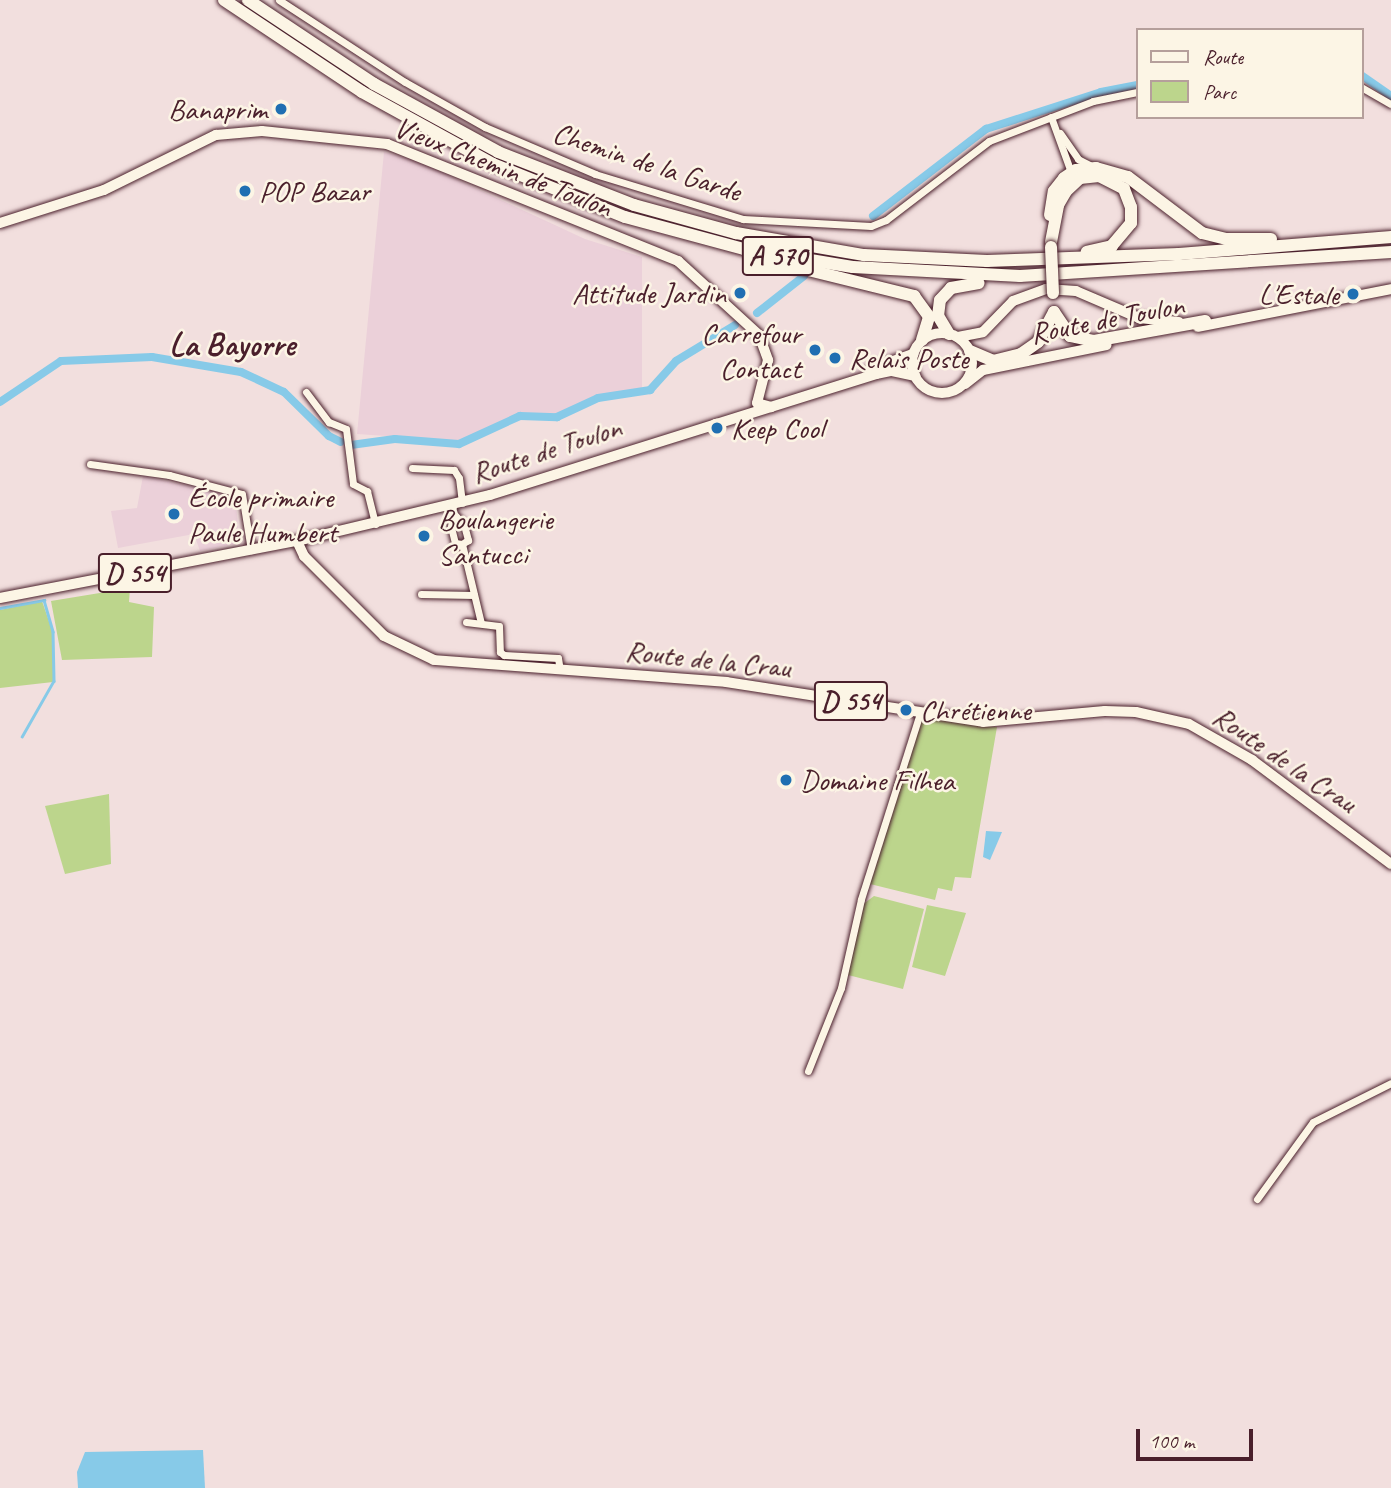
<!DOCTYPE html>
<html>
<head>
<meta charset="utf-8">
<style>
	body { margin:0 }
	#map { position:relative; width:1391px; height:1488px; overflow:hidden; background:#f2dfde; font-family:Caveat,sans-serif }
	div>[style] { position:absolute }
	.built>* { inset:0; background:#ebd0d9 }
	.green>* { inset:0; background:#bcd58c }
	.water>* { inset:0; background:#87cae8 }
	.stream>* { height:2.5px; margin:-1.25px; padding:0 1.25px; transform-origin:1.25px; border-radius:1.25px; background:#87cae8 }
	.canal>* { height:8px; margin:-4px; padding:0 4px; transform-origin:4px; border-radius:4px; background:#87cae8 }
	.roads { filter:drop-shadow(0 0 2px #4a1f2b) drop-shadow(0 0 2px #4a1f2b) }
	.street>* { height:7px; margin:-3.5px; padding:0 3.5px; transform-origin:3.5px; border-radius:3.5px; background:#fcf5e5 }
	.secondary>* { height:10px; margin:-5px; padding:0 5px; transform-origin:5px; border-radius:5px; background:#fcf5e5 }
	.secondary>.ring { margin:-5px; padding:0; box-sizing:content-box; background:none; border:10px solid #fcf5e5; border-radius:50% }
	.primary>* { height:10px; margin:-5px; padding:0 5px; transform-origin:5px; border-radius:5px; background:#fcf5e5 }
	.highway>* { height:12px; margin:-6px; padding:0 6px; transform-origin:6px; border-radius:6px; background:#fcf5e5 }
	.bridges { filter:drop-shadow(0 0 2px #4a1f2b) drop-shadow(0 0 2px #4a1f2b) }
	.highway-bridge>* { height:12px; margin:-6px; padding:0 6px; transform-origin:6px; border-radius:6px; background:#fcf5e5 }
	.dots>* { width:19px; height:19px; translate:-50% -50%; box-sizing:border-box; border:4px solid #fcf5e5; border-radius:50% }
	span { translate:-50% -50%; white-space:nowrap; text-align:center; line-height:1.15; -webkit-text-stroke:5px #fcf5e5; paint-order:stroke }
	.shield-label span { padding:2px 5px; background:#fcf5e5; border:2px solid; border-radius:5px; -webkit-text-stroke-width:0 }
	.shield-label { font-size:28px; color:#4a1f2b; font-weight:700 }
	.poi-label { font-size:30px; color:#4a1f2b }
	.right { translate:-100% -50%; text-align:right }
	.left { translate:0 -50%; text-align:left }
	.street-label { font-size:30px; color:#4a1f2b }
	.quarter-label { font-size:33px; color:#4a1f2b; font-weight:700 }
	.legend { position:absolute; left:1136px; top:28px; width:228px; height:91px; box-sizing:border-box; background:#fcf5e5; border:2px solid #b59f9b; margin:0; padding:9px 12px; list-style:none; font-size:21px; color:#4a1f2b }
	.legend li { display:flex; align-items:center; gap:14px; height:35px }
	.legend b { width:35px; border:2px solid #b59f9b }
	.scale { position:absolute; left:1136px; top:1429px; width:117px; height:32px; box-sizing:border-box; border:4px solid #4a1f2b; border-top:0; padding-left:9px; font-size:21px; line-height:24px; white-space:nowrap; color:#4a1f2b; -webkit-text-stroke:5px #fcf5e5; paint-order:stroke }
</style>
</head>
<body>
<div id="map">
	<div class="built">
		<i style="clip-path:polygon(384px 152px,417px 161px,585px 239px,642px 257px,642px 389px,597px 396px,554px 415px,519px 414px,460px 441px,357px 434px)"></i>
		<i style="clip-path:polygon(143px 476px,235px 496px,240px 543px,200px 551px,194px 534px,118px 548px,111px 511px,137px 508px)"></i>
	</div>
	<div class="green">
		<i style="clip-path:polygon(130px 588px,129px 602px,154px 607px,152px 657px,62px 660px,51px 601px)"></i>
		<i style="clip-path:polygon(42px 601px,53px 633px,53px 682px,0 688px,0 610px)"></i>
		<i style="clip-path:polygon(922px 718px,997px 727px,971px 878px,955px 877px,952px 891px,938px 888px,935px 900px,870px 884px)"></i>
		<i style="clip-path:polygon(109px 794px,111px 864px,65px 874px,45px 806px)"></i>
		<i style="clip-path:polygon(874px 896px,924px 909px,903px 989px,848px 975px,862px 905px)"></i>
		<i style="clip-path:polygon(927px 905px,966px 913px,945px 976px,912px 967px)"></i>
	</div>
	<div class="water">
		<i style="clip-path:polygon(986px 831px,1002px 832px,990px 860px,983px 857px)"></i>
		<i style="clip-path:polygon(203px 1450px,205px 1488px,78px 1488px,77px 1472px,85px 1452px)"></i>
	</div>
	<div class="stream">
		<i style="left:0;top:608px;width:45px;rotate:-10.3deg"></i>
		<i style="left:44px;top:600px;width:33px;rotate:74deg"></i>
		<i style="left:53px;top:632px;width:49px;rotate:88.8deg"></i>
		<i style="left:54px;top:681px;width:64px;rotate:119.7deg"></i>
	</div>
	<div class="canal">
		<i style="left:1361px;top:75px;width:37px;rotate:35deg"></i>
		<i style="left:873px;top:216px;width:143px;rotate:-37.6deg"></i>
		<i style="left:986px;top:129px;width:121px;rotate:-17.8deg"></i>
		<i style="left:1101px;top:92px;width:37px;rotate:-11deg"></i>
		<i style="left:757px;top:313px;width:60px;rotate:-38.2deg"></i>
		<i style="left:0;top:402px;width:73px;rotate:-33.9deg"></i>
		<i style="left:61px;top:361px;width:91px;rotate:-2.5deg"></i>
		<i style="left:152px;top:357px;width:90px;rotate:9.6deg"></i>
		<i style="left:241px;top:372px;width:47px;rotate:24.9deg"></i>
		<i style="left:284px;top:392px;width:63px;rotate:44.4deg"></i>
		<i style="left:329px;top:436px;width:13px;rotate:27deg"></i>
		<i style="left:351px;top:445px;width:44px;rotate:-7.8deg"></i>
		<i style="left:395px;top:439px;width:64px;rotate:4.5deg"></i>
		<i style="left:459px;top:444px;width:67px;rotate:-24.7deg"></i>
		<i style="left:520px;top:416px;width:37px;rotate:2deg"></i>
		<i style="left:557px;top:417px;width:45px;rotate:-24.9deg"></i>
		<i style="left:598px;top:398px;width:53px;rotate:-8.7deg"></i>
		<i style="left:650px;top:390px;width:39px;rotate:-48deg"></i>
		<i style="left:676px;top:361px;width:69px;rotate:-31.4deg"></i>
	</div>
	<div class="roads">
		<div class="street">
			<i style="left:279px;top:0;width:150px;rotate:33.1deg"></i>
			<i style="left:405px;top:82px;width:92px;rotate:29.4deg"></i>
			<i style="left:485px;top:127px;width:120px;rotate:23.1deg"></i>
			<i style="left:595px;top:174px;width:155px;rotate:16.9deg"></i>
			<i style="left:743px;top:219px;width:128px;rotate:3.1deg"></i>
			<i style="left:871px;top:226px;width:16px;rotate:-22deg"></i>
			<i style="left:886px;top:220px;width:130px;rotate:-37.5deg"></i>
			<i style="left:989px;top:141px;width:111px;rotate:-21deg"></i>
			<i style="left:1093px;top:101px;width:45px;rotate:-11.6deg"></i>
			<i style="left:1361px;top:87px;width:34px;rotate:30deg"></i>
			<i style="left:1051px;top:117px;width:62px;rotate:70.1deg"></i>
			<i style="left:1060px;top:133px;width:32px;rotate:55deg"></i>
			<i style="left:1078px;top:159px;width:16px;rotate:27deg"></i>
			<i style="left:306px;top:392px;width:38px;rotate:53deg"></i>
			<i style="left:329px;top:422px;width:18px;rotate:22deg"></i>
			<i style="left:346px;top:429px;width:55px;rotate:82.7deg"></i>
			<i style="left:353px;top:484px;width:16px;rotate:27deg"></i>
			<i style="left:367px;top:491px;width:34px;rotate:76deg"></i>
			<i style="left:90px;top:464px;width:80px;rotate:7.9deg"></i>
			<i style="left:169px;top:475px;width:75px;rotate:14.6deg"></i>
			<i style="left:242px;top:494px;width:57px;rotate:80.9deg"></i>
			<i style="left:412px;top:468px;width:42px;rotate:2.7deg"></i>
			<i style="left:454px;top:470px;width:9px;rotate:58deg"></i>
			<i style="left:459px;top:478px;width:25px;rotate:83deg"></i>
			<i style="left:453px;top:505px;width:22px;rotate:95deg"></i>
			<i style="left:451px;top:527px;width:16px;rotate:76deg"></i>
			<i style="left:455px;top:543px;width:7px;rotate:8deg"></i>
			<i style="left:455px;top:515px;width:13px;rotate:48deg"></i>
			<i style="left:464px;top:525px;width:16px;rotate:75deg"></i>
			<i style="left:468px;top:540px;width:7px;rotate:146deg"></i>
			<i style="left:462px;top:544px;width:81px;rotate:76.5deg"></i>
			<i style="left:421px;top:594px;width:53px;rotate:1.1deg"></i>
			<i style="left:466px;top:622px;width:33px;rotate:7deg"></i>
			<i style="left:499px;top:626px;width:26px;rotate:88deg"></i>
			<i style="left:500px;top:652px;width:5px;rotate:37deg"></i>
			<i style="left:504px;top:655px;width:54px;rotate:3.2deg"></i>
			<i style="left:558px;top:658px;width:12px;rotate:81deg"></i>
			<i style="left:808px;top:1071px;width:89px;rotate:-68.3deg"></i>
			<i style="left:841px;top:988px;width:91px;rotate:-77.3deg"></i>
			<i style="left:861px;top:899px;width:195px;rotate:-72.4deg"></i>
			<i style="left:1257px;top:1199px;width:95px;rotate:-54deg"></i>
			<i style="left:1313px;top:1122px;width:87px;rotate:-26.6deg"></i>
		</div>
		<div class="secondary">
			<i style="left:0;top:223px;width:109px;rotate:-17.6deg"></i>
			<i style="left:104px;top:190px;width:125px;rotate:-26.2deg"></i>
			<i style="left:216px;top:135px;width:46px;rotate:-5deg"></i>
			<i style="left:262px;top:131px;width:126px;rotate:5.9deg"></i>
			<i style="left:387px;top:144px;width:314px;rotate:21.9deg"></i>
			<i style="left:678px;top:261px;width:110px;rotate:42.4deg"></i>
			<i style="left:759px;top:335px;width:27px;rotate:70deg"></i>
			<i style="left:768px;top:360px;width:44px;rotate:104.3deg"></i>
			<i style="left:757px;top:403px;width:15px;rotate:16deg"></i>
			<i style="left:1198px;top:327px;width:197px;rotate:-11.1deg"></i>
			<i class="ring" style="left:912px;top:333px;width:50px;height:50px"></i>
			<i style="left:958px;top:337px;width:25px;rotate:-11deg"></i>
			<i style="left:983px;top:332px;width:43px;rotate:-45.9deg"></i>
			<i style="left:1013px;top:301px;width:35px;rotate:-20deg"></i>
			<i style="left:1046px;top:289px;width:30px;rotate:4deg"></i>
			<i style="left:1076px;top:291px;width:69px;rotate:23.2deg"></i>
			<i style="left:1139px;top:318px;width:40px;rotate:5.7deg"></i>
			<i style="left:871px;top:369px;width:45px;rotate:-19.7deg"></i>
			<i style="left:965px;top:384px;width:23px;rotate:-38deg"></i>
			<i style="left:983px;top:370px;width:126px;rotate:-11.4deg"></i>
			<i style="left:297px;top:541px;width:198px;rotate:-13.4deg"></i>
			<i style="left:490px;top:495px;width:405px;rotate:-17.4deg"></i>
			<i style="left:876px;top:374px;width:16px;rotate:-11deg"></i>
			<i style="left:892px;top:371px;width:24px;rotate:12deg"></i>
		</div>
		<div class="primary">
			<i style="left:0;top:598px;width:302px;rotate:-10.9deg"></i>
			<i style="left:297px;top:541px;width:17px;rotate:65deg"></i>
			<i style="left:304px;top:556px;width:113px;rotate:45deg"></i>
			<i style="left:384px;top:636px;width:55px;rotate:25.6deg"></i>
			<i style="left:434px;top:660px;width:293px;rotate:4.3deg"></i>
			<i style="left:726px;top:682px;width:260px;rotate:8.8deg"></i>
			<i style="left:983px;top:722px;width:122px;rotate:-5.2deg"></i>
			<i style="left:1105px;top:711px;width:31px;rotate:2deg"></i>
			<i style="left:1136px;top:712px;width:54px;rotate:12.8deg"></i>
			<i style="left:1189px;top:724px;width:73px;rotate:29.7deg"></i>
			<i style="left:1252px;top:760px;width:174px;rotate:36.8deg"></i>
		</div>
		<div class="highway">
			<i style="left:224px;top:0;width:166px;rotate:33.7deg"></i>
			<i style="left:362px;top:92px;width:149px;rotate:28.8deg"></i>
			<i style="left:493px;top:164px;width:142px;rotate:21.9deg"></i>
			<i style="left:625px;top:217px;width:123px;rotate:15.1deg"></i>
			<i style="left:744px;top:249px;width:110px;rotate:9.4deg"></i>
			<i style="left:853px;top:267px;width:167px;rotate:3.1deg"></i>
			<i style="left:1020px;top:276px;width:372px;rotate:-3.7deg"></i>
			<i style="left:248px;top:0;width:151px;rotate:33.7deg"></i>
			<i style="left:374px;top:84px;width:141px;rotate:28.7deg"></i>
			<i style="left:498px;top:152px;width:146px;rotate:21.3deg"></i>
			<i style="left:634px;top:205px;width:106px;rotate:15.4deg"></i>
			<i style="left:736px;top:233px;width:130px;rotate:9.8deg"></i>
			<i style="left:864px;top:255px;width:123px;rotate:2.8deg"></i>
			<i style="left:987px;top:261px;width:192px;rotate:-2.1deg"></i>
			<i style="left:1179px;top:254px;width:213px;rotate:-4.6deg"></i>
			<i style="left:1050px;top:215px;width:24px;rotate:-81deg"></i>
			<i style="left:1054px;top:191px;width:16px;rotate:-52deg"></i>
			<i style="left:1064px;top:178px;width:14px;rotate:-34deg"></i>
			<i style="left:1076px;top:170px;width:20px;rotate:-6deg"></i>
			<i style="left:1096px;top:168px;width:33px;rotate:16deg"></i>
			<i style="left:1128px;top:177px;width:93px;rotate:37.1deg"></i>
			<i style="left:1202px;top:233px;width:25px;rotate:14deg"></i>
			<i style="left:1226px;top:239px;width:45px"></i>
			<i style="left:1051px;top:242px;width:38px;rotate:-79deg"></i>
			<i style="left:1058px;top:205px;width:16px;rotate:-60deg"></i>
			<i style="left:1066px;top:191px;width:19px;rotate:-43deg"></i>
			<i style="left:1080px;top:178px;width:19px;rotate:-6deg"></i>
			<i style="left:1099px;top:176px;width:28px;rotate:27deg"></i>
			<i style="left:1124px;top:189px;width:19px;rotate:69deg"></i>
			<i style="left:1131px;top:207px;width:16px;rotate:90deg"></i>
			<i style="left:1131px;top:223px;width:30px;rotate:130deg"></i>
			<i style="left:1112px;top:246px;width:26px;rotate:167deg"></i>
			<i style="left:796px;top:267px;width:122px;rotate:13.8deg"></i>
			<i style="left:914px;top:296px;width:26px;rotate:54deg"></i>
			<i style="left:929px;top:317px;width:24px;rotate:107deg"></i>
			<i style="left:1054px;top:312px;width:29px;rotate:56deg"></i>
			<i style="left:1070px;top:336px;width:25px;rotate:12deg"></i>
			<i style="left:1094px;top:341px;width:113px;rotate:-10.2deg"></i>
			<i style="left:949px;top:334px;width:21px;rotate:-121deg"></i>
			<i style="left:938px;top:316px;width:16px;rotate:-83deg"></i>
			<i style="left:940px;top:300px;width:16px;rotate:-47deg"></i>
			<i style="left:951px;top:288px;width:28px;rotate:-10deg"></i>
			<i style="left:970px;top:351px;width:25px;rotate:23deg"></i>
			<i style="left:993px;top:361px;width:29px;rotate:-14deg"></i>
			<i style="left:1021px;top:354px;width:21px;rotate:-35deg"></i>
			<i style="left:1038px;top:342px;width:34px;rotate:-62deg"></i>
		</div>
	</div>
	<div class="bridges">
		<div class="highway-bridge">
			<i style="left:1051px;top:247px;width:46px;rotate:87.5deg"></i>
		</div>
	</div>
	<div class="dots">
		<i style="left:281px;top:109px;background:#1f6fb2"></i>
		<i style="left:245px;top:191px;background:#1f6fb2"></i>
		<i style="left:740px;top:293px;background:#1f6fb2"></i>
		<i style="left:1353px;top:294px;background:#1f6fb2"></i>
		<i style="left:815px;top:350px;background:#1f6fb2"></i>
		<i style="left:835px;top:358px;background:#1f6fb2"></i>
		<i style="left:717px;top:428px;background:#1f6fb2"></i>
		<i style="left:174px;top:514px;background:#1f6fb2"></i>
		<i style="left:424px;top:536px;background:#1f6fb2"></i>
		<i style="left:906px;top:710px;background:#1f6fb2"></i>
		<i style="left:786px;top:780px;background:#1f6fb2"></i>
	</div>
	<div class="shield-label">
		<span style="left:778px;top:256px">A 570</span>
		<span style="left:135px;top:573px">D 554</span>
		<span style="left:851px;top:701px">D 554</span>
	</div>
	<div class="poi-label">
		<span class="right" style="left:267px;top:109px">Banaprim</span>
		<span class="left" style="left:259px;top:191px">POP Bazar</span>
		<span class="right" style="left:726px;top:293px">Attitude Jardin</span>
		<span class="right" style="left:1339px;top:294px">L'Estale</span>
		<span class="right" style="left:801px;top:350px">Carrefour<br>Contact</span>
		<span class="left" style="left:849px;top:358px">Relais Poste</span>
		<span class="left" style="left:731px;top:428px">Keep Cool</span>
		<span class="left" style="left:188px;top:514px">École primaire<br>Paule Humbert</span>
		<span class="left" style="left:438px;top:536px">Boulangerie<br>Santucci</span>
		<span class="left" style="left:920px;top:710px">Chrétienne</span>
		<span class="left" style="left:800px;top:780px">Domaine Filhea</span>
	</div>
	<div class="street-label">
		<span style="left:647px;top:162px;rotate:18deg">Chemin de la Garde</span>
		<span style="left:503px;top:167px;rotate:21deg">Vieux Chemin de Toulon</span>
		<span style="left:1107px;top:319px;rotate:-11deg">Route de Toulon</span>
		<span style="left:546px;top:450px;rotate:-18deg">Route de Toulon</span>
		<span style="left:708px;top:659px;rotate:6deg">Route de la Crau</span>
		<span style="left:1285px;top:759px;rotate:34deg">Route de la Crau</span>
	</div>
	<div class="quarter-label">
		<span style="left:232px;top:345px">La Bayorre</span>
	</div>
	<ul class="legend">
	<li><b style="height:9px;background:#fcf5e5"></b>Route</li>
	<li><b style="height:19px;background:#bcd58c"></b>Parc</li>
	</ul>
	<div class="scale">100 m</div>
</div>
</body>
</html>
